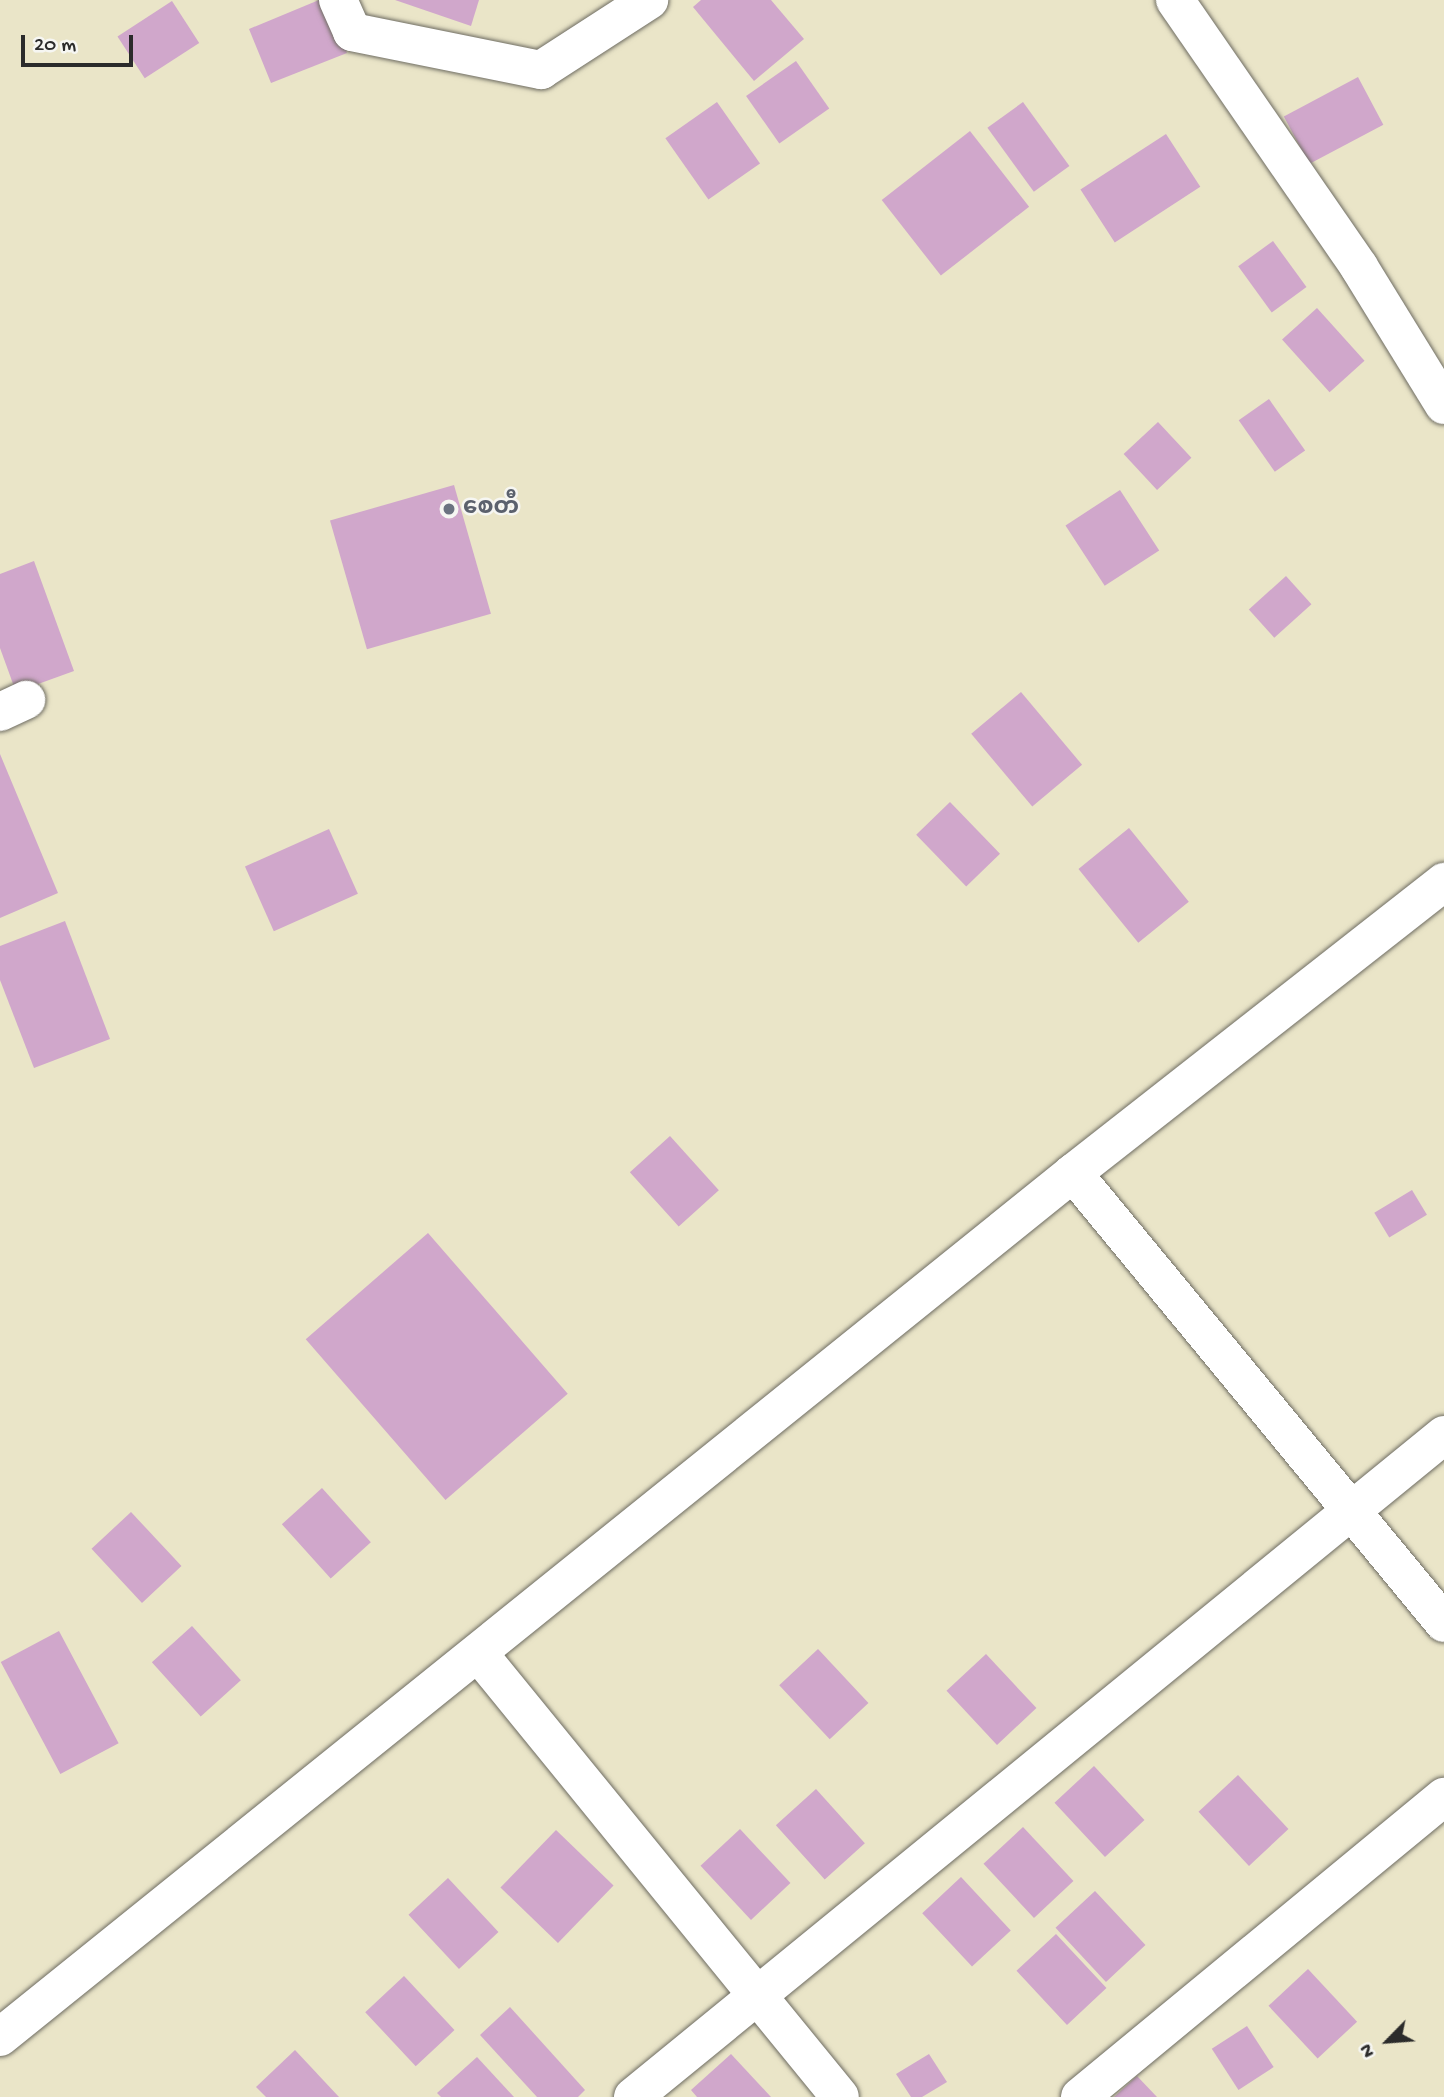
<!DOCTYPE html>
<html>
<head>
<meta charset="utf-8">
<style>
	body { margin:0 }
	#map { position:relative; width:1444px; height:2097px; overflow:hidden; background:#eae5c8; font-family:"Gochi Hand","Noto Sans Myanmar",sans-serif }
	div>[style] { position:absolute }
	.building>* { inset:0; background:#d0a7cb; transform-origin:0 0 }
	.roads { filter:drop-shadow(0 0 2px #6e6c62) drop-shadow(0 0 2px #6e6c62) }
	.minor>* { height:38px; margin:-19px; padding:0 19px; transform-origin:19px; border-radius:19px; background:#fff }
	.secondary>* { height:38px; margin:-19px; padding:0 19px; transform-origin:19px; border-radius:19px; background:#fff }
	.dots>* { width:19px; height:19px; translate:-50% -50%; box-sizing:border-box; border:4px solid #f6f6f2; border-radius:50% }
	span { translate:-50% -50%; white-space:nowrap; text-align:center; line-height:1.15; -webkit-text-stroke:5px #f6f6f2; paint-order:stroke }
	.worship-label { font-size:23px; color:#5b616d; font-weight:700 }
	.left { translate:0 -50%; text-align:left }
	.north { position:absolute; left:1353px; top:2006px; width:70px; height:70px; -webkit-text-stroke:5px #f6f6f2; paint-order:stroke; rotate:245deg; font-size:19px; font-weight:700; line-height:28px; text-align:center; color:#2b2b2b }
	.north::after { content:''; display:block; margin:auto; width:24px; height:32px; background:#2b2b2b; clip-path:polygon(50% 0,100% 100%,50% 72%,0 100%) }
	.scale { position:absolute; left:21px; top:35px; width:112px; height:32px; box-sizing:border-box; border:4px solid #2b2b2b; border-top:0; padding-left:9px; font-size:21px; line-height:24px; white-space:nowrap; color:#2b2b2b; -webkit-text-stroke:5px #f6f6f2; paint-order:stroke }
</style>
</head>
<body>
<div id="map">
	<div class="building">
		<i style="clip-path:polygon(319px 0,325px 0,347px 53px,271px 83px,249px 29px)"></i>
		<i style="clip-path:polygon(395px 0,479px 0,471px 26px)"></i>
		<i style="clip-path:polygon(701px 0,771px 0,804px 39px,754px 81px,693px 7px)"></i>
		<i style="left:172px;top:1px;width:50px;height:65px;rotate:57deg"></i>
		<i style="left:796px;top:61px;width:58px;height:61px;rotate:55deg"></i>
		<i style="left:1358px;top:77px;width:54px;height:84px;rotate:62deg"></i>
		<i style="left:717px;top:102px;width:75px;height:63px;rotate:55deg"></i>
		<i style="left:1023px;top:102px;width:79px;height:44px;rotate:54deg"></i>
		<i style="left:970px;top:131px;width:96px;height:112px;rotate:52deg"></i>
		<i style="left:1166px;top:134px;width:63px;height:102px;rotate:57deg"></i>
		<i style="left:1273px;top:241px;width:57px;height:43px;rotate:54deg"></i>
		<i style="left:1317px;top:308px;width:71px;height:47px;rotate:48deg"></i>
		<i style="left:1269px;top:399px;width:63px;height:37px;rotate:55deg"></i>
		<i style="left:1158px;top:422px;width:49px;height:47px;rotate:47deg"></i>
		<i style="left:454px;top:485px;width:134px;height:129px;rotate:74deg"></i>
		<i style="left:1120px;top:490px;width:72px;height:65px;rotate:57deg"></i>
		<i style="clip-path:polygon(34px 561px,74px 671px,16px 692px,0 648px,0 574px)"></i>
		<i style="left:1286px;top:576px;width:38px;height:50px;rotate:48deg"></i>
		<i style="left:1021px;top:692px;width:95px;height:65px;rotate:50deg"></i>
		<i style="clip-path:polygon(0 754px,58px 893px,0 918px)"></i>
		<i style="left:950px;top:802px;width:72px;height:47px;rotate:46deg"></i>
		<i style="left:1129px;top:828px;width:95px;height:65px;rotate:51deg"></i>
		<i style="left:329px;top:829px;width:71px;height:92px;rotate:66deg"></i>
		<i style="clip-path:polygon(65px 921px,110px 1039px,34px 1068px,0 980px,0 946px)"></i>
		<i style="left:670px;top:1136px;width:73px;height:54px;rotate:48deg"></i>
		<i style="left:1412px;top:1190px;width:29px;height:44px;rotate:59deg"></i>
		<i style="left:428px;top:1233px;width:213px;height:162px;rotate:49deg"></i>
		<i style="left:322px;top:1488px;width:73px;height:54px;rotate:48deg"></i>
		<i style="left:131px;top:1512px;width:74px;height:54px;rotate:47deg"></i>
		<i style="left:192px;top:1626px;width:73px;height:54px;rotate:48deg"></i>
		<i style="left:59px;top:1631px;width:127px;height:66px;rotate:62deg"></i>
		<i style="left:818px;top:1649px;width:74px;height:53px;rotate:47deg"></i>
		<i style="left:986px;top:1654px;width:74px;height:54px;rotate:47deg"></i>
		<i style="left:1094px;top:1766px;width:74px;height:54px;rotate:47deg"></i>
		<i style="left:1238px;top:1775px;width:74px;height:54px;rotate:47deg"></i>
		<i style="left:816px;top:1789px;width:73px;height:54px;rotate:48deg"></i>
		<i style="left:1023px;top:1827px;width:74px;height:54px;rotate:47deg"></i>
		<i style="left:740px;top:1829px;width:74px;height:54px;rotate:47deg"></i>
		<i style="left:556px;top:1830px;width:80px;height:80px;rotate:44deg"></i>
		<i style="left:961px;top:1877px;width:73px;height:53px;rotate:47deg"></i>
		<i style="left:448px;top:1878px;width:74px;height:54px;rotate:47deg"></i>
		<i style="left:1095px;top:1891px;width:74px;height:54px;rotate:47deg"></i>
		<i style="left:1056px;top:1934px;width:74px;height:54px;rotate:47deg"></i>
		<i style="left:1308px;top:1969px;width:72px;height:54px;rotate:47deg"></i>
		<i style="left:404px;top:1976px;width:74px;height:53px;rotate:47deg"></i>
		<i style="clip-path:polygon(510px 2007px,585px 2090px,578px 2097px,537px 2097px,480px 2035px)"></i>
		<i style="left:1247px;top:2026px;width:49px;height:42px;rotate:57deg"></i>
		<i style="clip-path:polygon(295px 2050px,339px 2097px,266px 2097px,256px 2087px)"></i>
		<i style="clip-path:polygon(731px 2054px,771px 2097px,697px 2097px,691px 2090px)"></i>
		<i style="clip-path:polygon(929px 2054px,947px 2082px,922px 2097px,911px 2097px,896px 2074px)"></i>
		<i style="clip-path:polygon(477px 2057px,514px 2097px,441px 2097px,437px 2093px)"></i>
		<i style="clip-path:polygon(1137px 2076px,1157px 2097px,1114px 2097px)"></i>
	</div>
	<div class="roads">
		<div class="minor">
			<i style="left:338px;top:0;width:35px;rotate:66deg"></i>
			<i style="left:352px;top:32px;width:193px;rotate:11.4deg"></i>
			<i style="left:541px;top:70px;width:129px;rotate:-32.9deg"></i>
			<i style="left:1175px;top:0;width:324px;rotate:55.4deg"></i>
			<i style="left:1359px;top:267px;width:162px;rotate:58.4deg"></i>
			<i style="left:0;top:712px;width:29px;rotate:-25deg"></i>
			<i style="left:1073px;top:1173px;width:583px;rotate:50.5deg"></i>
			<i style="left:479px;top:1654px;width:571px;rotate:50.82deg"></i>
			<i style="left:633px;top:2097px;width:1047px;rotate:-39.22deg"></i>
			<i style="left:1080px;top:2097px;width:472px;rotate:-39.5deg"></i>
		</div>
		<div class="secondary">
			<i style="left:0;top:2037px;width:1378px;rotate:-38.84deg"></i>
			<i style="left:1073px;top:1173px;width:472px;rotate:-38.1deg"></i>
		</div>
	</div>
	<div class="dots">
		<i style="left:449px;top:509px;background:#6b7280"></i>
	</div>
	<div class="worship-label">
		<span class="left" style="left:463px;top:509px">စေတီ</span>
	</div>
	<div class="north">N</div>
	<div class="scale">20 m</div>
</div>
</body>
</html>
